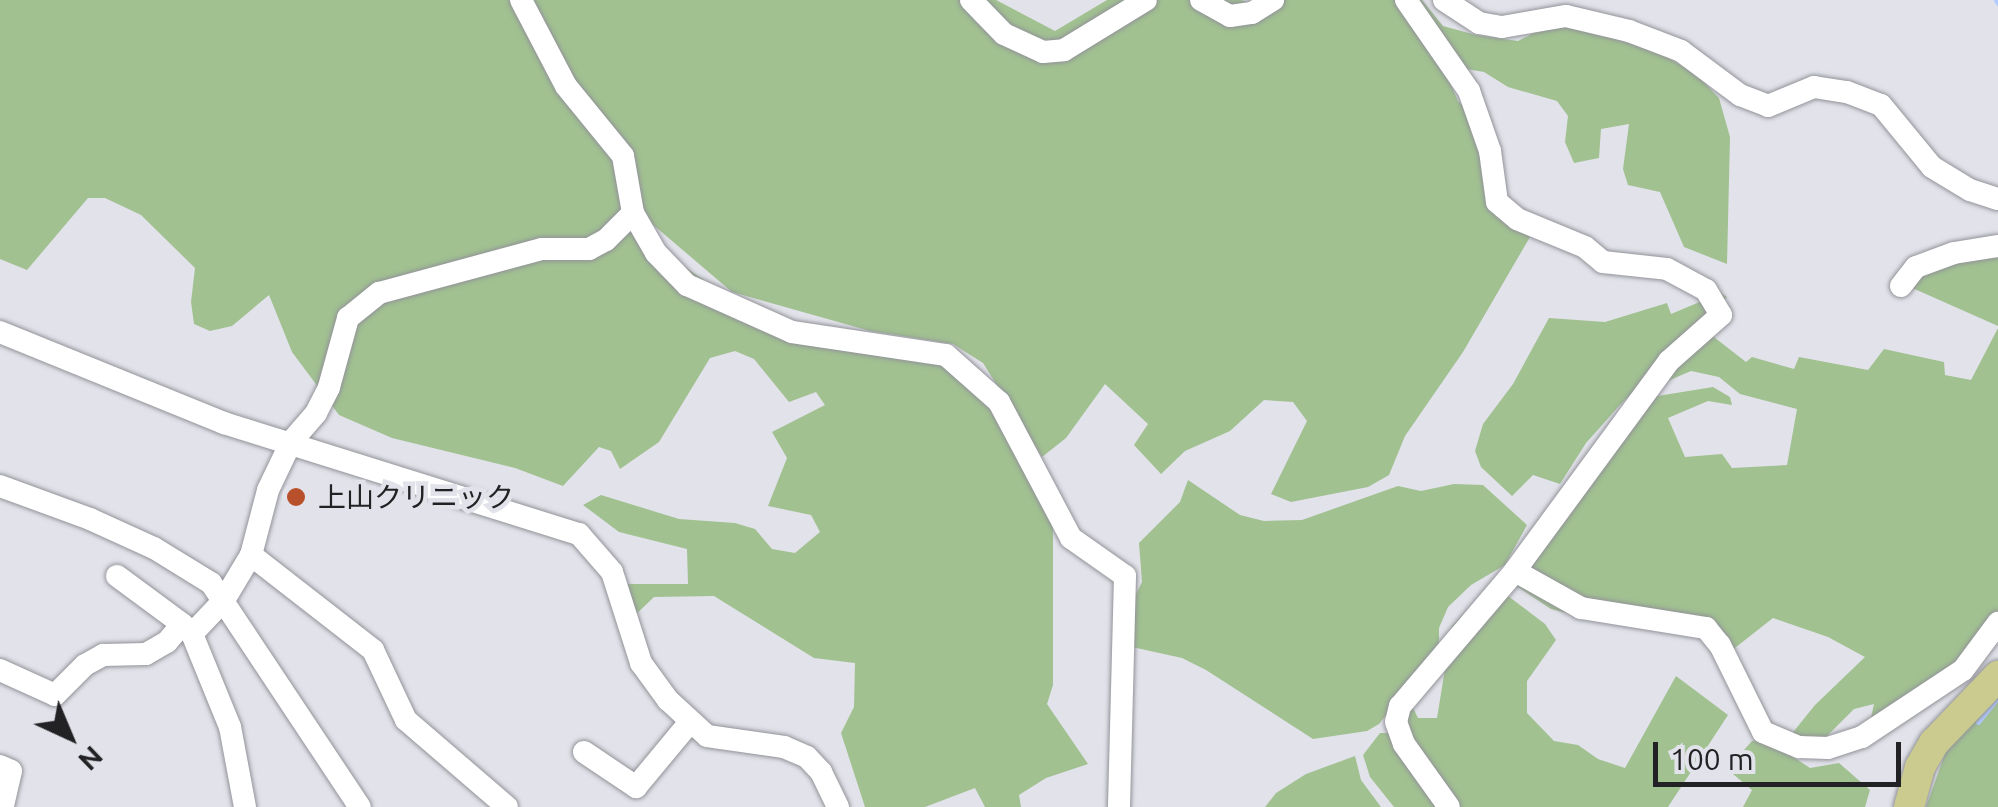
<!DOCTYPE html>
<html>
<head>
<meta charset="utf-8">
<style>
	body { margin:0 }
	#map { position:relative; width:1998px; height:807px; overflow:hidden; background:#e2e2ea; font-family:Ubuntu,"Noto Sans JP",sans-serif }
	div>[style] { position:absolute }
	.green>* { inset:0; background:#a1c191 }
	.stream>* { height:5px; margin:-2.5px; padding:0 2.5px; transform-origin:2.5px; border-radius:2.5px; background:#b3ccff }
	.roads { filter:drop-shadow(0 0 2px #929299) drop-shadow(0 0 2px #929299) }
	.minor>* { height:22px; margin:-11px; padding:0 11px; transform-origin:11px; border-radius:11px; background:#fff }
	.major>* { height:30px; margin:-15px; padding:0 15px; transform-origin:15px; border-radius:15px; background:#cbca8f }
	.dots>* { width:28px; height:28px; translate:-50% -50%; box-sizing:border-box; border:5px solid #e2e2ea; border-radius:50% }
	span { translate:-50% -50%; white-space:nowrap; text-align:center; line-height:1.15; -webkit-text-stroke:9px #e2e2ea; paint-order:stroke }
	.poi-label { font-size:28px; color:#222225 }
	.left { translate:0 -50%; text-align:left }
	.north { position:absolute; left:20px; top:687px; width:100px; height:100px; -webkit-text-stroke:8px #e2e2ea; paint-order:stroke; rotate:136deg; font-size:28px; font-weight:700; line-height:40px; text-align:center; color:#222225 }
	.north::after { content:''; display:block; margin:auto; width:35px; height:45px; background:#222225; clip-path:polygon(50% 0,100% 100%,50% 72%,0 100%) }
	.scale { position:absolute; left:1653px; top:742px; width:248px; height:45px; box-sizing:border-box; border:5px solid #222225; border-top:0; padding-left:12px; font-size:30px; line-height:35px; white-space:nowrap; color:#222225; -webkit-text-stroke:8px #e2e2ea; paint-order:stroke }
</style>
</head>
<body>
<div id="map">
	<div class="green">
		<i style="clip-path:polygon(0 0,996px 0,1055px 31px,1107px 0,1241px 0,1254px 4px,1258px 0,1422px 0,1443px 26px,1476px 35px,1518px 41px,1549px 25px,1579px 27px,1661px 54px,1695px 73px,1719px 98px,1730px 137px,1727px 264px,1684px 247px,1660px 192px,1628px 185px,1623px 169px,1629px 124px,1601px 129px,1599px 158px,1574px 163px,1565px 142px,1568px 116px,1557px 101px,1508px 87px,1484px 72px,1442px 65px,1458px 101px,1480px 120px,1488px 203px,1530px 237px,1463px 352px,1405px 436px,1389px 475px,1368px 487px,1291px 502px,1271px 494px,1307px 421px,1293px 402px,1264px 400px,1230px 431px,1185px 451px,1161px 474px,1134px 445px,1148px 424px,1105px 384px,1066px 438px,1042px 457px,983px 363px,953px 344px,870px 331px,732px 292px,651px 223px,671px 257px,745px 309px,953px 361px,978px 385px,1053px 497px,1053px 685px,1047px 704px,1088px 764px,1046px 778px,1019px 795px,1021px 807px,985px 807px,975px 788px,925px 807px,865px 807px,841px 733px,854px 707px,855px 663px,814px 658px,714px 596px,654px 597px,630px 620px,614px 614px,619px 584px,688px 584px,687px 549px,619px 532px,583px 505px,601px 495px,679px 519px,735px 523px,755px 529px,772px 549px,795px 553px,820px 532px,811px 515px,768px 506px,787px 458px,772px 432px,825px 405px,816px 392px,789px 402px,754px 359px,735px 351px,710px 358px,659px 442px,620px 469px,611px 451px,599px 447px,563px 486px,515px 468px,392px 438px,339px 415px,292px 352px,269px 295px,232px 326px,210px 331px,194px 324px,191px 302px,195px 268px,141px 215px,105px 198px,88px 198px,27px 270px,0 259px)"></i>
		<i style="clip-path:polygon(1998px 257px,1998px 326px,1901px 283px,1962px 261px)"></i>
		<i style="clip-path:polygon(1721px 293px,1727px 297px,1620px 405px,1586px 443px,1560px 484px,1533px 475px,1512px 496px,1481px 467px,1475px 451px,1483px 424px,1513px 384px,1549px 318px,1605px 322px,1667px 303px,1671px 314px)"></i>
		<i style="clip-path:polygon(1998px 328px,1998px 614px,1951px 676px,1870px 722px,1874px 704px,1854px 709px,1824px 739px,1790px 736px,1815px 705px,1865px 657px,1828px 637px,1773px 618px,1731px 651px,1689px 629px,1585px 618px,1551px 609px,1515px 585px,1524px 548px,1538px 520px,1639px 399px,1713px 387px,1730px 397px,1732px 405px,1708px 401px,1668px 418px,1685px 457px,1722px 454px,1732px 468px,1787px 465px,1797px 409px,1740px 394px,1719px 377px,1691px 371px,1656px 386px,1710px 334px,1746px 362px,1752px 357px,1794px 369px,1799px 357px,1868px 370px,1884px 349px,1944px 362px,1945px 375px,1971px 380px)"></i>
		<i style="clip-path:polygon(1188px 480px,1240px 515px,1264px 521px,1302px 520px,1398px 486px,1421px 491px,1454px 484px,1483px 485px,1527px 525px,1505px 565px,1471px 585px,1448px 607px,1439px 628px,1439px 648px,1379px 724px,1367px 731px,1313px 739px,1206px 670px,1182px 658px,1123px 645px,1127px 612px,1142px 582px,1139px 543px,1180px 502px)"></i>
		<i style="clip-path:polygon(1483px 593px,1508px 596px,1545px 624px,1556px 640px,1527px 681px,1527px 713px,1554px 741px,1578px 745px,1598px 759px,1625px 768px,1676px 676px,1728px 715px,1668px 807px,1394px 807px,1370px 777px,1363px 755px,1380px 733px,1412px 733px,1403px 716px,1410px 702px,1418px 718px,1437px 718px,1452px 626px)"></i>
		<i style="clip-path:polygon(1998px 690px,1998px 807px,1926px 807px,1946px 751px)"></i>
		<i style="clip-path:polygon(1768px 740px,1810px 768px,1839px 763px,1870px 790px,1865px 807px,1743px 807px,1752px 790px,1727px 769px,1752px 741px)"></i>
		<i style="clip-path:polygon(1355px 756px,1361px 780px,1381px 807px,1265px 807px,1276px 793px,1306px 774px)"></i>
	</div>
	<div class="stream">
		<i style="left:1996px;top:0;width:4px;rotate:56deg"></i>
		<i style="left:1978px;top:722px;width:27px;rotate:-51deg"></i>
	</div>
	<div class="roads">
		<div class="minor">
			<i style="left:521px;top:0;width:97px;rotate:62.4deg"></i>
			<i style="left:566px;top:86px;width:90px;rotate:50.8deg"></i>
			<i style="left:623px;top:156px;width:58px;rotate:80deg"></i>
			<i style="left:633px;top:213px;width:46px;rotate:60.1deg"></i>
			<i style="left:656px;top:253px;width:45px;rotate:45.9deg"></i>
			<i style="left:687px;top:285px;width:115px;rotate:24.1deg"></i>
			<i style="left:792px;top:332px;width:156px;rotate:8.5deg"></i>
			<i style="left:946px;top:355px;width:71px;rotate:41.6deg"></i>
			<i style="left:999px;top:402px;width:154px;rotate:62.1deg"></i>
			<i style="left:1071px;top:538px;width:66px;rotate:35.1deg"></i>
			<i style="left:1125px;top:576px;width:231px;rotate:91.5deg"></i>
			<i style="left:971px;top:0;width:47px;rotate:45.9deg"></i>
			<i style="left:1004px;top:34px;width:43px;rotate:24.8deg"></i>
			<i style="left:1043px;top:52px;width:21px;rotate:-5deg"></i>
			<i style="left:1064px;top:50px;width:96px;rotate:-31.4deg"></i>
			<i style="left:1201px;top:0;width:33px;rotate:29deg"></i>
			<i style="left:1230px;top:16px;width:22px;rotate:-8deg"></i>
			<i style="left:1252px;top:13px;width:25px;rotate:-32deg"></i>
			<i style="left:1406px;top:0;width:111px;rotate:55.3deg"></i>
			<i style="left:1469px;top:91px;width:64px;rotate:70.7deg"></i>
			<i style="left:1490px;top:151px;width:51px;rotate:82.2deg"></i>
			<i style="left:1497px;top:202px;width:26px;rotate:40deg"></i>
			<i style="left:1517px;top:219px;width:74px;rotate:22.4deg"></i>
			<i style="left:1585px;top:247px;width:23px;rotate:40deg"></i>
			<i style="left:1603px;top:262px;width:64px;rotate:6.2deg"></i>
			<i style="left:1667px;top:269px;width:44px;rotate:28.3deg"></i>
			<i style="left:1706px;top:290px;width:29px;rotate:59deg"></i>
			<i style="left:1721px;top:315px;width:69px;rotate:138.5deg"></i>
			<i style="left:1669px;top:361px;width:260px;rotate:126.3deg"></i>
			<i style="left:1515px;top:571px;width:177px;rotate:130.4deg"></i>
			<i style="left:1400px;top:706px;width:16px;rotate:104deg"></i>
			<i style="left:1396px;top:722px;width:23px;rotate:70deg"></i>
			<i style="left:1404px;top:744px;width:77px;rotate:54.5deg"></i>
			<i style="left:1444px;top:0;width:42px;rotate:33.3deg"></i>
			<i style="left:1479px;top:23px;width:23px;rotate:10deg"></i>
			<i style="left:1502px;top:27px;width:65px;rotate:-9.8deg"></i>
			<i style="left:1566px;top:16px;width:65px;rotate:13.4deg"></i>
			<i style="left:1629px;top:31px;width:56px;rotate:21deg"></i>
			<i style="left:1681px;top:51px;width:74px;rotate:36.7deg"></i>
			<i style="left:1740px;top:95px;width:30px;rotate:21deg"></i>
			<i style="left:1768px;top:106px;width:50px;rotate:-22.4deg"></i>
			<i style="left:1814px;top:87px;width:33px;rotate:9deg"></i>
			<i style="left:1847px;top:92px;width:36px;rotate:21deg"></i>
			<i style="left:1881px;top:105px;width:80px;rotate:50.6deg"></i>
			<i style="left:1932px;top:167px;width:44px;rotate:31.2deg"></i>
			<i style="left:1970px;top:190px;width:29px;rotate:18deg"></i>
			<i style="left:1901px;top:286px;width:24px;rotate:-52deg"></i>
			<i style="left:1916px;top:267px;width:40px;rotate:-20.2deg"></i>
			<i style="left:1954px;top:253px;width:45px;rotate:-9deg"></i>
			<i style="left:0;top:332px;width:242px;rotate:22.1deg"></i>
			<i style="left:224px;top:423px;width:372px;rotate:17.4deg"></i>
			<i style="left:579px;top:534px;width:50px;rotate:49deg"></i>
			<i style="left:612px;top:572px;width:96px;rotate:72.3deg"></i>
			<i style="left:641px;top:663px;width:46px;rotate:53.9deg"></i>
			<i style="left:668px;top:700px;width:53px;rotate:42.7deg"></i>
			<i style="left:707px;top:736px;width:78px;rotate:8.1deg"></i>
			<i style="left:784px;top:747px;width:25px;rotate:23deg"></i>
			<i style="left:807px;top:757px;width:21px;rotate:47deg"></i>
			<i style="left:821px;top:772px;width:39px;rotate:64deg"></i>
			<i style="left:0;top:486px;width:96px;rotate:20.1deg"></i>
			<i style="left:90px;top:519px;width:70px;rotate:24.4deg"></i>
			<i style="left:154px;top:548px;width:67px;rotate:31.6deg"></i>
			<i style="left:211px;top:583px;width:269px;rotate:56.4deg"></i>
			<i style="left:251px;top:555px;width:155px;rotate:37.9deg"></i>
			<i style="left:373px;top:650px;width:77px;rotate:64.8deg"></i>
			<i style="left:406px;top:720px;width:133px;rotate:40.7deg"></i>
			<i style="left:1515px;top:571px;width:76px;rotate:29.3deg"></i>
			<i style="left:1581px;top:608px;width:127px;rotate:9.1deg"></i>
			<i style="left:1706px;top:628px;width:22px;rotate:51deg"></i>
			<i style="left:1720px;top:645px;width:97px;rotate:63.7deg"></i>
			<i style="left:1763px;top:732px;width:39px;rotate:23deg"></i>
			<i style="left:1799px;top:747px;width:29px;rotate:2deg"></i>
			<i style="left:1828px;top:748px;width:36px;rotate:-18deg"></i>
			<i style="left:1862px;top:737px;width:121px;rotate:-33.6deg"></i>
			<i style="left:1963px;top:670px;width:59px;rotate:-53.3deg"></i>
			<i style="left:117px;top:576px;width:81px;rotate:36.4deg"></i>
			<i style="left:0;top:670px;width:60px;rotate:24.4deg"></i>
			<i style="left:55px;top:695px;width:42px;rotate:-45deg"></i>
			<i style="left:85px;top:665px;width:21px;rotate:-29deg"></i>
			<i style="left:103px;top:655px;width:43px;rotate:-1.3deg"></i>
			<i style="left:146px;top:654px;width:24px;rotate:-30deg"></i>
			<i style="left:167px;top:642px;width:23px;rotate:-50deg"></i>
			<i style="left:182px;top:624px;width:14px;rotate:45deg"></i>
			<i style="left:584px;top:752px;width:63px;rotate:33.9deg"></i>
			<i style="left:636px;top:787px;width:85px;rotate:-50.3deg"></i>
			<i style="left:0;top:766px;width:12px;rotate:24deg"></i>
			<i style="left:11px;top:771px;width:37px;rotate:103deg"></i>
			<i style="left:245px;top:807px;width:81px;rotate:-100.6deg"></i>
			<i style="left:230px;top:727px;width:100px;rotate:-112.2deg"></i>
			<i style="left:192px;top:634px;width:47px;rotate:-46.7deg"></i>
			<i style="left:224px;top:600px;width:52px;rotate:-59deg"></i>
			<i style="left:251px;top:555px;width:67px;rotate:-75.3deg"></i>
			<i style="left:268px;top:490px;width:53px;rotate:-64.4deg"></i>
			<i style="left:291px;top:442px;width:38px;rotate:-49deg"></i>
			<i style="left:316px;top:413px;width:29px;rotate:-63deg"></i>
			<i style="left:329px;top:387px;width:72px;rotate:-74.6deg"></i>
			<i style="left:348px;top:318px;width:40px;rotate:-39deg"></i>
			<i style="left:379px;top:293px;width:169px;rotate:-15.1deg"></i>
			<i style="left:542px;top:249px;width:47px"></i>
			<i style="left:589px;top:249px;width:19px;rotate:-28deg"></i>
			<i style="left:606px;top:240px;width:38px;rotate:-45deg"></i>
		</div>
		<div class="major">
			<i style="left:1909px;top:807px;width:41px;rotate:-74.6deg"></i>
			<i style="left:1920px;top:767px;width:28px;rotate:-60deg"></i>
			<i style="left:1934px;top:743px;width:93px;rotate:-46.3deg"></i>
		</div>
	</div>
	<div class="dots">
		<i style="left:296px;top:497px;background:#b8502b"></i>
	</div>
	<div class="poi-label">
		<span class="left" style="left:318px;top:497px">上山クリニック</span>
	</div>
	<div class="north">N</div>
	<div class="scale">100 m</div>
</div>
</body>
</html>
